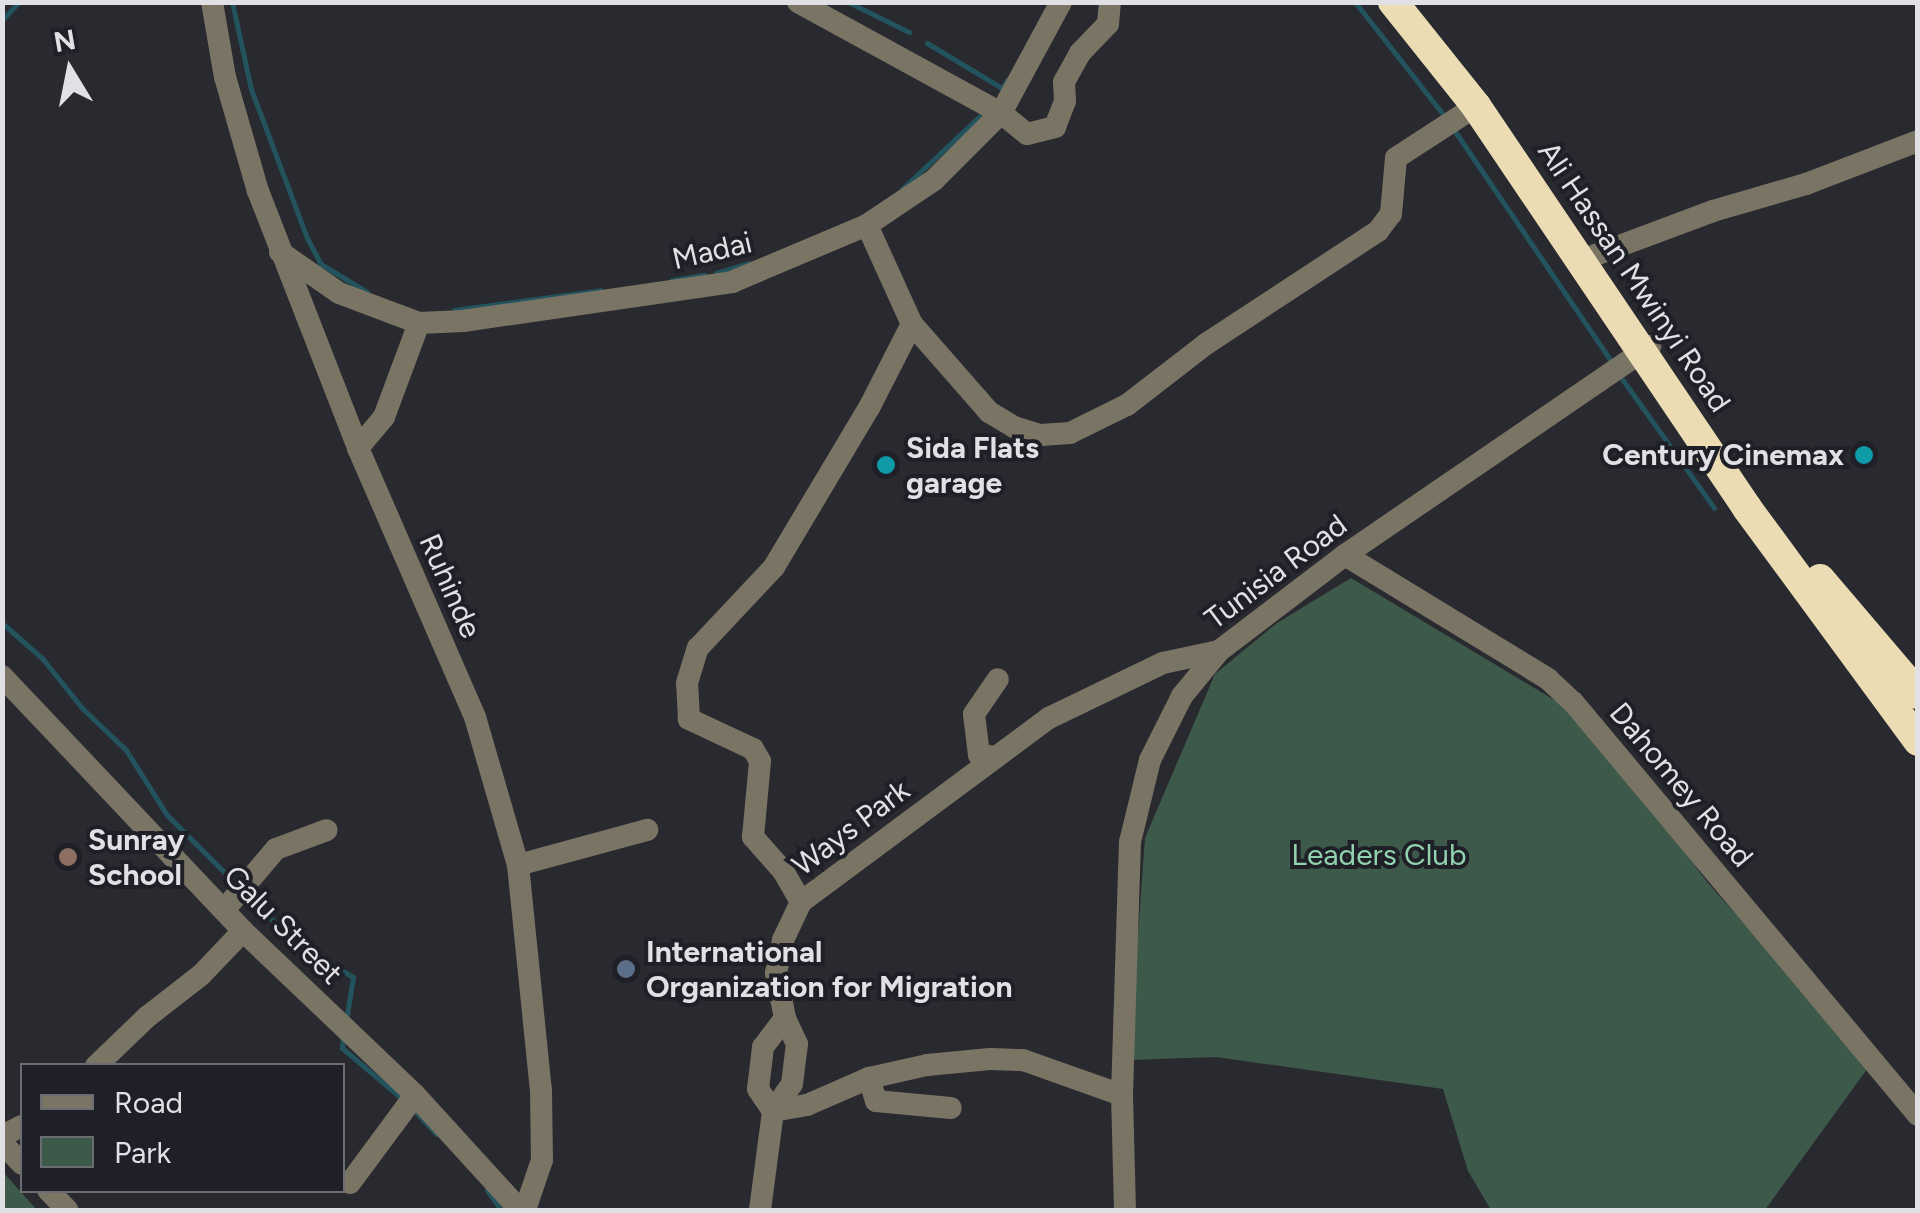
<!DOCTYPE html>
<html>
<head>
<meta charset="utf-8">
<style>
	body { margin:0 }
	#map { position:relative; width:1920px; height:1213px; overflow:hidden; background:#292930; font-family:Figtree,sans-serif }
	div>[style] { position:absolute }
	.green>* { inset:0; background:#3d594a }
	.stream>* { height:5px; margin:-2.5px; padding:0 2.5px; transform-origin:2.5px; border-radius:2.5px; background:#23545e }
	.minor>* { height:22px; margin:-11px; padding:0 11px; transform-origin:11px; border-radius:11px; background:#7a7464 }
	.highway>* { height:30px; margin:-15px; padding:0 15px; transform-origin:15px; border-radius:15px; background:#ebdcb4 }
	.dots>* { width:28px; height:28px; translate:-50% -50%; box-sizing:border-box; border:5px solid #1f1f27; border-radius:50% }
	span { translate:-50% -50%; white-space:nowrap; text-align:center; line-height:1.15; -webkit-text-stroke:8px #1f1f27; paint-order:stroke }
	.street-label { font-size:30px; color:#e0e0e5 }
	.poi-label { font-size:30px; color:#e0e0e5; font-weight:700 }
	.left { translate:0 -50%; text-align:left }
	.right { translate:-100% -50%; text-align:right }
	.park-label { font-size:30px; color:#91d2ae }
	.frame { position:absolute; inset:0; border:5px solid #e0e0e5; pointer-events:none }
	.legend { position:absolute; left:20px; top:1063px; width:325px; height:130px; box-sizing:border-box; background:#1f1f27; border:2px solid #6c6c73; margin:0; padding:12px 18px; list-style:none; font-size:30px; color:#e0e0e5 }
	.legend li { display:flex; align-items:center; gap:20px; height:50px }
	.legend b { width:50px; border:2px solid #6c6c73 }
	.north { position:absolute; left:20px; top:20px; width:100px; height:100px; -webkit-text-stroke:8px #1f1f27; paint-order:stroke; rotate:350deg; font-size:28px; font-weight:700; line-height:40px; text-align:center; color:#e0e0e5 }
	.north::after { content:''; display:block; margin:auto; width:35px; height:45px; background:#e0e0e5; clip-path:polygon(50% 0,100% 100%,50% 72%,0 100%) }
</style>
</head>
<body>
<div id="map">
	<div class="green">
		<i style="clip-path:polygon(1351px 578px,1581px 716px,1708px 883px,1870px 1065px,1765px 1210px,1491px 1210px,1468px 1171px,1443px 1089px,1216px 1057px,1129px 1060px,1145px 838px,1215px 674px,1277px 623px)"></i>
		<i style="clip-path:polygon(2px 1172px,3px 1172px,37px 1210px,3px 1210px)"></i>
	</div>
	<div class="stream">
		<i style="left:232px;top:2px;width:89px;rotate:77.7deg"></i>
		<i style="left:251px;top:89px;width:159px;rotate:69.4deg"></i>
		<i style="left:307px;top:238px;width:30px;rotate:62deg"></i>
		<i style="left:321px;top:264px;width:54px;rotate:31.3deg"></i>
		<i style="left:848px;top:2px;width:68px;rotate:26.2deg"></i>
		<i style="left:1355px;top:2px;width:147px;rotate:51.9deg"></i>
		<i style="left:2px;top:20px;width:25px;rotate:-47deg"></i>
		<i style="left:927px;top:43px;width:87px;rotate:31deg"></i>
		<i style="left:1002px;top:88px;width:9px;rotate:-58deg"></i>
		<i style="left:1452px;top:127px;width:284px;rotate:55.8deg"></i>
		<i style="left:902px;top:189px;width:114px;rotate:-43.2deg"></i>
		<i style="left:716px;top:273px;width:34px;rotate:-17deg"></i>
		<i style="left:672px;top:280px;width:33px;rotate:-9deg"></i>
		<i style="left:454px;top:310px;width:148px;rotate:-7.7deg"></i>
		<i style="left:1620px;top:376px;width:162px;rotate:54.5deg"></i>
		<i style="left:2px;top:623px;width:53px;rotate:41.2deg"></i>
		<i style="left:42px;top:658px;width:64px;rotate:51.3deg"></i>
		<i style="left:82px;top:708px;width:61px;rotate:43.7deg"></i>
		<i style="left:126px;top:750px;width:77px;rotate:57.8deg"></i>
		<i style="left:167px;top:815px;width:98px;rotate:45deg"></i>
		<i style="left:247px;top:896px;width:73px;rotate:43.3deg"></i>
		<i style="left:300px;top:946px;width:61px;rotate:30.3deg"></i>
		<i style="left:353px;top:977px;width:45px;rotate:99deg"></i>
		<i style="left:343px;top:1037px;width:11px;rotate:95deg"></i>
		<i style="left:342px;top:1048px;width:82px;rotate:40.1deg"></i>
		<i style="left:413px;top:1109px;width:34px;rotate:47deg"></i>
		<i style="left:487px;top:1190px;width:24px;rotate:55deg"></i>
	</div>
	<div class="minor">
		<i style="left:212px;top:2px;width:76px;rotate:80.2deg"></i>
		<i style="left:225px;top:77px;width:119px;rotate:73.9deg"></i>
		<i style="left:258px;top:191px;width:276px;rotate:68.7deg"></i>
		<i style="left:358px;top:448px;width:293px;rotate:66.5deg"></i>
		<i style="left:475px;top:717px;width:154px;rotate:73.8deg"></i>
		<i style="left:518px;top:865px;width:226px;rotate:84.2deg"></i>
		<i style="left:541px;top:1090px;width:70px;rotate:89.2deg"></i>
		<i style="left:542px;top:1160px;width:53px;rotate:108.8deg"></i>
		<i style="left:798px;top:2px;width:231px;rotate:28.7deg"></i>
		<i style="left:1001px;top:113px;width:33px;rotate:39deg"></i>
		<i style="left:1027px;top:134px;width:29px;rotate:-14deg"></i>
		<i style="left:1055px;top:127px;width:28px;rotate:-69deg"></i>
		<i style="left:1065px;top:101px;width:19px;rotate:-93deg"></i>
		<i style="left:1064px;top:82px;width:33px;rotate:-61deg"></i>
		<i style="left:1080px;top:53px;width:40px;rotate:-46deg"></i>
		<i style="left:1108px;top:24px;width:22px;rotate:-85deg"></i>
		<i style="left:867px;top:225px;width:109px;rotate:65.6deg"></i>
		<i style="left:912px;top:324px;width:117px;rotate:48.8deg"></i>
		<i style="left:989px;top:412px;width:29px;rotate:31deg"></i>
		<i style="left:1014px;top:427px;width:28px;rotate:17deg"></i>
		<i style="left:1041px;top:435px;width:29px;rotate:-4deg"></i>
		<i style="left:1070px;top:433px;width:64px;rotate:-26.2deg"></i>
		<i style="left:1127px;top:405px;width:100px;rotate:-37.7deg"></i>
		<i style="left:1206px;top:344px;width:206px;rotate:-33.3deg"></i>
		<i style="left:1378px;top:231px;width:21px;rotate:-53deg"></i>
		<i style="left:1391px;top:214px;width:56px;rotate:-84.9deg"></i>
		<i style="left:1396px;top:158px;width:95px;rotate:-33deg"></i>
		<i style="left:280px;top:252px;width:72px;rotate:34.8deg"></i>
		<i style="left:339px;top:293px;width:85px;rotate:20.6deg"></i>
		<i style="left:419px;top:323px;width:44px;rotate:-2.6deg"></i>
		<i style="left:463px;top:321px;width:272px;rotate:-8.2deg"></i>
		<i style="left:732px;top:282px;width:147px;rotate:-22.9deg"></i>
		<i style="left:867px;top:225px;width:81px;rotate:-33.9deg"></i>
		<i style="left:934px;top:180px;width:95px;rotate:-45deg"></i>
		<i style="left:1001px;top:113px;width:126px;rotate:-61.6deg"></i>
		<i style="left:1590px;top:257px;width:131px;rotate:-20.5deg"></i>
		<i style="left:1713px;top:211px;width:97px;rotate:-16.2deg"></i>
		<i style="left:1806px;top:184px;width:120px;rotate:-21deg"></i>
		<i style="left:358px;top:448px;width:40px;rotate:-50deg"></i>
		<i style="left:384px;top:417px;width:100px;rotate:-69.6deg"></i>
		<i style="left:1345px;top:555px;width:238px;rotate:31.4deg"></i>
		<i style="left:1548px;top:679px;width:34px;rotate:43deg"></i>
		<i style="left:1573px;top:702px;width:538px;rotate:50.13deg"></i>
		<i style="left:2px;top:676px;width:351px;rotate:46.6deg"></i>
		<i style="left:243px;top:931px;width:238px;rotate:43.6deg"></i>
		<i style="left:415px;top:1095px;width:154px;rotate:47.6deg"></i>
		<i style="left:519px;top:1209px;width:7px"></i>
		<i style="left:996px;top:757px;width:17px;rotate:-173deg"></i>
		<i style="left:979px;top:755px;width:41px;rotate:-97deg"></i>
		<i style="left:974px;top:714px;width:42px;rotate:-55.6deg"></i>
		<i style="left:518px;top:865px;width:134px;rotate:-15.2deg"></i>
		<i style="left:801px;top:902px;width:34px;rotate:-120deg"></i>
		<i style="left:784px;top:872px;width:47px;rotate:-131.5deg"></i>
		<i style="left:753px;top:837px;width:76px;rotate:-84.7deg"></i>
		<i style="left:760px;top:761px;width:14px;rotate:-120deg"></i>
		<i style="left:753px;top:749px;width:71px;rotate:-154.9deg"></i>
		<i style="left:689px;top:719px;width:36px;rotate:-93deg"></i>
		<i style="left:687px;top:683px;width:37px;rotate:-73deg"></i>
		<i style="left:698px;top:648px;width:111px;rotate:-46.8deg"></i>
		<i style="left:774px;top:567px;width:187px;rotate:-59.2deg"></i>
		<i style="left:870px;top:406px;width:92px;rotate:-62.9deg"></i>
		<i style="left:224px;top:910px;width:80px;rotate:-49.6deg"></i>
		<i style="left:276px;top:849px;width:54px;rotate:-20.4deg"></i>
		<i style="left:785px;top:1018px;width:36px;rotate:127deg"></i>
		<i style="left:763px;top:1047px;width:42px;rotate:96.8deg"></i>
		<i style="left:758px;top:1089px;width:27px;rotate:56deg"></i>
		<i style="left:773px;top:1111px;width:35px;rotate:-10deg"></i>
		<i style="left:807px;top:1105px;width:68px;rotate:-23.5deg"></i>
		<i style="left:869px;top:1078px;width:59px;rotate:-12.6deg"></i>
		<i style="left:927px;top:1065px;width:63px;rotate:-5.4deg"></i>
		<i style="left:990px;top:1059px;width:33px;rotate:2deg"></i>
		<i style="left:1023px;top:1060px;width:105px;rotate:19.5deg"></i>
		<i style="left:96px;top:1066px;width:71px;rotate:-43.9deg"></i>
		<i style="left:147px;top:1017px;width:68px;rotate:-37.9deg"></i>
		<i style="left:201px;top:975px;width:61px;rotate:-46.3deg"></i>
		<i style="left:869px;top:1078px;width:24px;rotate:73deg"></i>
		<i style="left:876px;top:1101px;width:75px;rotate:5.3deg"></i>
		<i style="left:2px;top:1136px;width:22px;rotate:-27deg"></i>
		<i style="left:2px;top:1143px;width:29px;rotate:46deg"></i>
		<i style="left:350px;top:1183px;width:109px;rotate:-53.5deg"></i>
		<i style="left:48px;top:1190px;width:28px;rotate:46deg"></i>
		<i style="left:760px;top:1210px;width:100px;rotate:-82.5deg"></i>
		<i style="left:773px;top:1111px;width:33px;rotate:-55deg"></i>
		<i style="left:792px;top:1084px;width:40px;rotate:-82.9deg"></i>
		<i style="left:797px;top:1044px;width:29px;rotate:-115deg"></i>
		<i style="left:785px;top:1018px;width:46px;rotate:-101.3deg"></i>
		<i style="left:776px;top:973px;width:34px;rotate:-78deg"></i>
		<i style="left:783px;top:940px;width:42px;rotate:-64.7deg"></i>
		<i style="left:801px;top:902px;width:309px;rotate:-36.6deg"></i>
		<i style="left:1049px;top:718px;width:127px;rotate:-25.8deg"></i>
		<i style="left:1163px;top:663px;width:57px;rotate:-12.1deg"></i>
		<i style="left:1125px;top:1210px;width:115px;rotate:-91.5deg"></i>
		<i style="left:1122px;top:1095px;width:253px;rotate:-88.2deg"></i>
		<i style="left:1130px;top:842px;width:84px;rotate:-76.3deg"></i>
		<i style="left:1150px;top:760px;width:72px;rotate:-63.4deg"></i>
		<i style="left:1182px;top:696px;width:58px;rotate:-50.6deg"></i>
		<i style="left:1219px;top:651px;width:158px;rotate:-37.3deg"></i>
		<i style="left:1345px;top:555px;width:370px;rotate:-34.4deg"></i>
	</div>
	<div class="highway">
		<i style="left:1393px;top:2px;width:133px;rotate:51.4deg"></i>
		<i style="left:1476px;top:106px;width:485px;rotate:56deg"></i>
		<i style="left:1747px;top:508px;width:289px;rotate:53.7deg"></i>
		<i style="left:1820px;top:579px;width:151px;rotate:49.6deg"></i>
	</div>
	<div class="dots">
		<i style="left:1864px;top:455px;background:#0f9aa8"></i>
		<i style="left:886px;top:465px;background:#0f9aa8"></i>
		<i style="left:68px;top:857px;background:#8d6e63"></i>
		<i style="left:626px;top:969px;background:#5c6f8a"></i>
	</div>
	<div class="street-label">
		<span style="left:712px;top:251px;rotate:-13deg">Madai</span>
		<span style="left:1634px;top:277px;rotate:56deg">Ali Hassan Mwinyi Road</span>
		<span style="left:1276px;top:572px;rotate:-37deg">Tunisia Road</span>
		<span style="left:450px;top:586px;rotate:66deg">Ruhinde</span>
		<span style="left:1681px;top:785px;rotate:50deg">Dahomey Road</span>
		<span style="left:851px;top:828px;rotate:-37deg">Ways Park</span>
		<span style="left:283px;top:925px;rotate:45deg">Galu Street</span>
	</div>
	<div class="poi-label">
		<span class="left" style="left:906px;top:465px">Sida Flats<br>garage</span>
		<span class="right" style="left:1844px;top:455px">Century Cinemax</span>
		<span class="left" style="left:88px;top:857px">Sunray<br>School</span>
		<span class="left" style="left:646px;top:969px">International<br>Organization for Migration</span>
	</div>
	<div class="park-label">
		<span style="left:1379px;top:855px">Leaders Club</span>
	</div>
	<div class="frame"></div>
	<ul class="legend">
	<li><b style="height:12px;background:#7a7464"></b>Road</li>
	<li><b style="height:28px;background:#3d594a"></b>Park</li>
	</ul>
	<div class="north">N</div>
</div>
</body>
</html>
